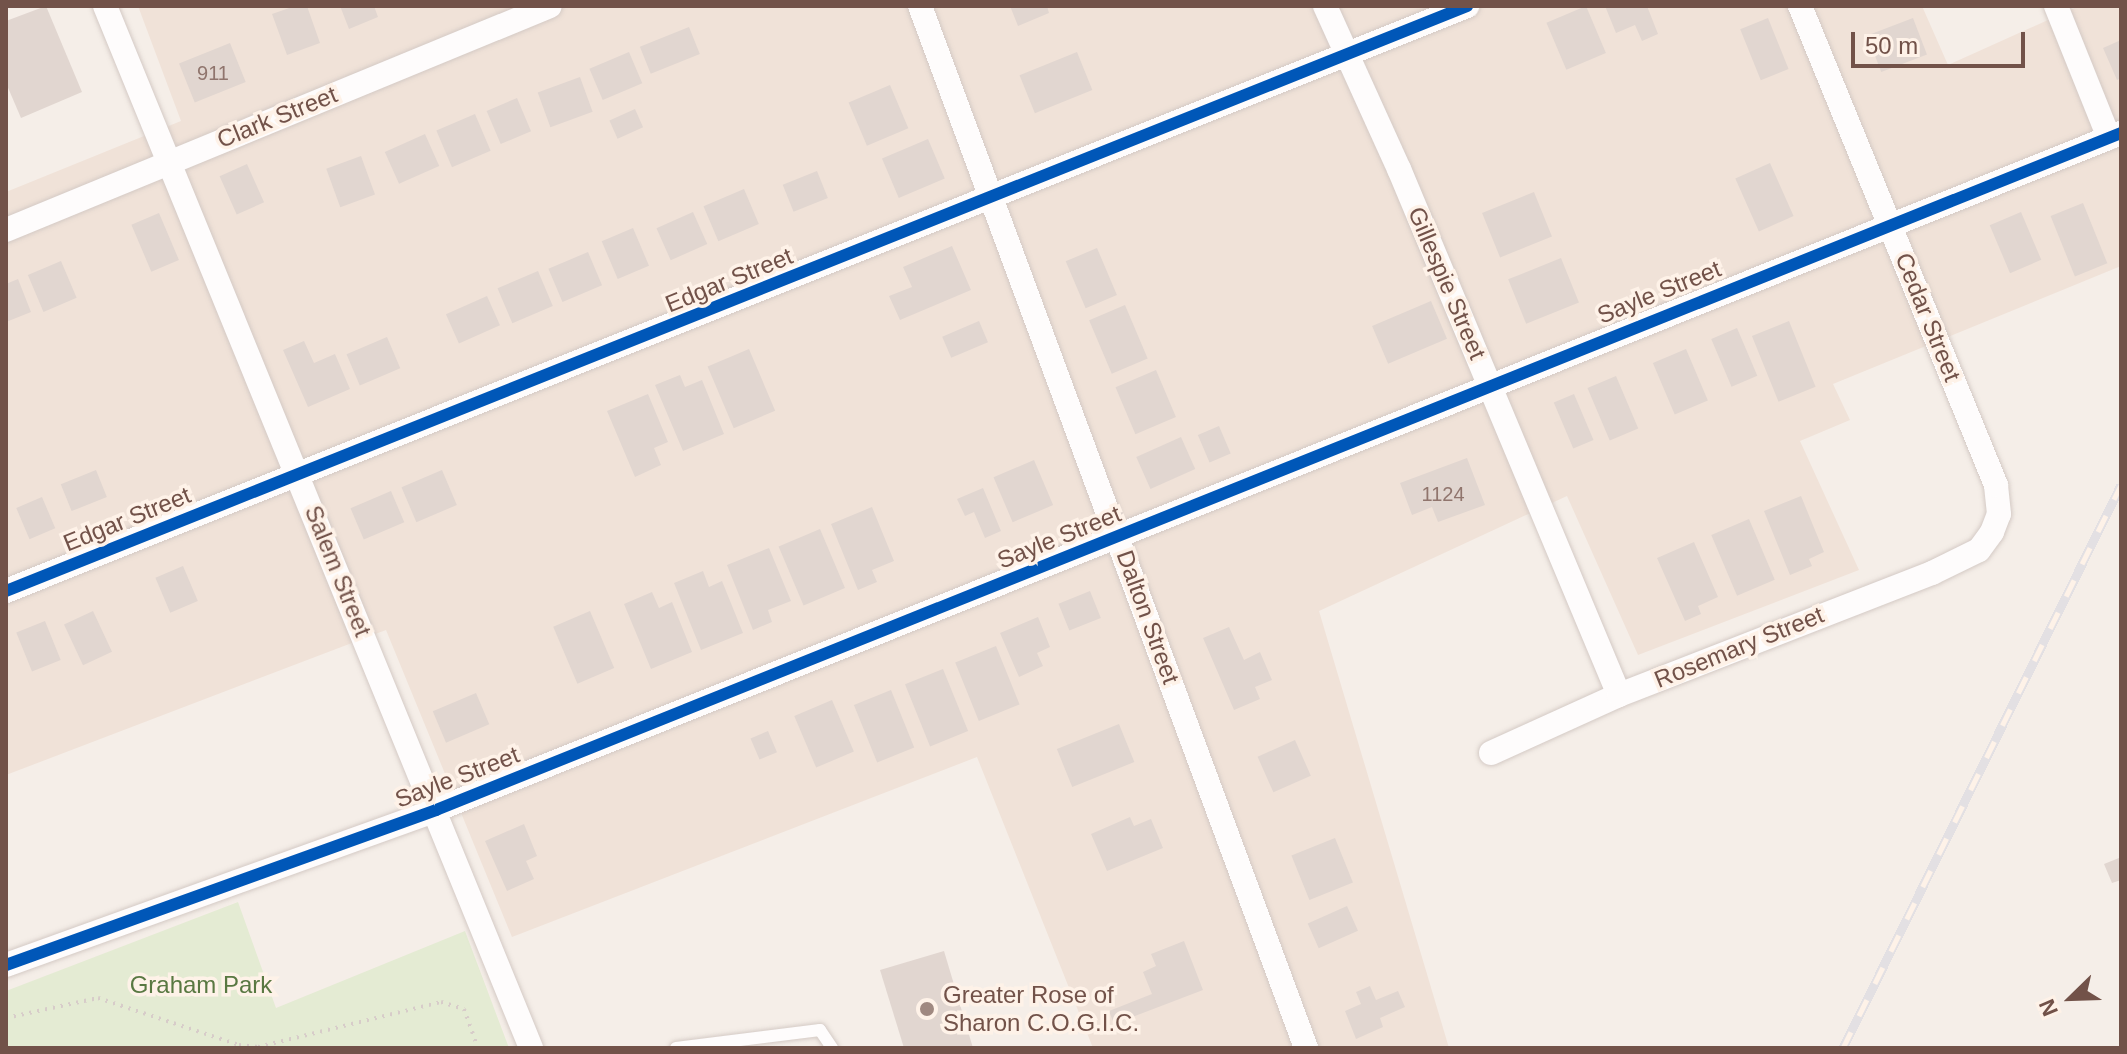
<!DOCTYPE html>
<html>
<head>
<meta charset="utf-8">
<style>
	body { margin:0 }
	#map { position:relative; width:2127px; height:1054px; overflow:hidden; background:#f5eee8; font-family:Helvetica,sans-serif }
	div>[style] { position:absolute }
	.residential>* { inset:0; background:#f0e2d8 }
	.green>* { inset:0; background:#e4ebd3 }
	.building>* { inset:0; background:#e1d6d0; transform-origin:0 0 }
	.path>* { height:4px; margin-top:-2px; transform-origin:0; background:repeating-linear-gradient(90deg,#d7ccc9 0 2px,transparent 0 8px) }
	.roads { filter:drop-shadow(0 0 2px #d4cac5) drop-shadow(0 0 2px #d4cac5) }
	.service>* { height:12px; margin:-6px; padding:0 6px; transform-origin:6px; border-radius:6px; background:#fefcfc }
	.minor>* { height:24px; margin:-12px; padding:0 12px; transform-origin:12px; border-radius:12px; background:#fefcfc }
	.rail>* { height:9px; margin-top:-4.5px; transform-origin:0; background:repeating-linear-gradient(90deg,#fef2e8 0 18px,#e3e0e3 0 36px); box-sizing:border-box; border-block:2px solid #e3e0e3 }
	.cycleway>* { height:12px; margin:-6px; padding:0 6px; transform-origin:6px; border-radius:6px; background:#0057b8 }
	.dots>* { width:22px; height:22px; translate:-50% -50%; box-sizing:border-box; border:4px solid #fef2e8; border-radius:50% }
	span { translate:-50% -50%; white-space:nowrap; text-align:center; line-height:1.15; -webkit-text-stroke:7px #fef2e8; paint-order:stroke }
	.number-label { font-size:20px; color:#90756d }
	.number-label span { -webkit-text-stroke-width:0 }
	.street-label { font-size:24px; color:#725249 }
	.park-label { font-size:24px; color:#597842 }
	.poi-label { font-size:24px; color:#725249 }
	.left { translate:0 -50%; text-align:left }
	.frame { position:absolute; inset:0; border:8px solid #725249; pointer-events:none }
	.north { position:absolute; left:2031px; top:958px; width:80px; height:80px; -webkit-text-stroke:6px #fef2e8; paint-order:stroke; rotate:247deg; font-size:22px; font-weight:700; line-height:32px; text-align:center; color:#725249 }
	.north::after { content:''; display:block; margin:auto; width:28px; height:36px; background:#725249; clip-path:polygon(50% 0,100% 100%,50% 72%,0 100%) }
	.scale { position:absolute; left:1851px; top:32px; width:174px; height:36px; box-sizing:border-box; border:4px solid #725249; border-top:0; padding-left:10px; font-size:24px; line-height:28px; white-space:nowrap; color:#725249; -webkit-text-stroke:6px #fef2e8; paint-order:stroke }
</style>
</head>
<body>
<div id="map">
	<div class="residential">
		<i style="clip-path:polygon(138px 6px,1922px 6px,1948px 65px,2079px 6px,2121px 6px,2121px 266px,1833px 384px,1850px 420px,1800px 441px,1859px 570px,1638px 655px,1567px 496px,1319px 611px,1449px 1048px,1093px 1048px,977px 757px,512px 937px,386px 630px,6px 775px,6px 192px,181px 121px)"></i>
	</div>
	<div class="green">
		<i style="clip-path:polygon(238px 902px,276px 1008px,465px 931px,509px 1048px,6px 1048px,6px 991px)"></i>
	</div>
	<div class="building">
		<i style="clip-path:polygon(46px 6px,82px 92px,21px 118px,6px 83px,6px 21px)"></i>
		<i style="clip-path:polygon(295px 6px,307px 6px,320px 43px,287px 55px,272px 14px)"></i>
		<i style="clip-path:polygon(340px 6px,374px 6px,378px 17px,349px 29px)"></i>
		<i style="clip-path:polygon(1010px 6px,1047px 6px,1049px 13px,1018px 26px)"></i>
		<i style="left:1586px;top:6px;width:51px;height:43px;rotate:67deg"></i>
		<i style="clip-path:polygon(1605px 6px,1647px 6px,1658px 34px,1642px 41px,1635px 25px,1616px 33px)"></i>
		<i style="left:1768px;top:18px;width:55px;height:30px;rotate:68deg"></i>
		<i style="left:1913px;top:18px;width:39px;height:49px;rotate:69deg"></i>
		<i style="left:689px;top:27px;width:29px;height:53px;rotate:68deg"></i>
		<i style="clip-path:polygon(2121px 40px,2121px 78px,2117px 80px,2103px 48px)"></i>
		<i style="left:230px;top:43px;width:42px;height:55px;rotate:68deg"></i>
		<i style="left:629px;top:52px;width:34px;height:43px;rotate:67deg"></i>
		<i style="left:1077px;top:52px;width:41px;height:62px;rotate:68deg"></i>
		<i style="left:580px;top:77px;width:37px;height:45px;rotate:70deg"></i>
		<i style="left:890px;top:85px;width:47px;height:45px;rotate:67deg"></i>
		<i style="left:517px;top:98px;width:36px;height:33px;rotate:67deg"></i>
		<i style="left:635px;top:109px;width:20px;height:28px;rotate:66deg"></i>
		<i style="left:475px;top:114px;width:40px;height:42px;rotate:67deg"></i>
		<i style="left:425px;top:134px;width:35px;height:44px;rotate:66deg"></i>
		<i style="left:928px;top:139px;width:43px;height:50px;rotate:67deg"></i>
		<i style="left:361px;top:156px;width:41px;height:37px;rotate:70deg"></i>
		<i style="left:1770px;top:163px;width:58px;height:38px;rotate:66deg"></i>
		<i style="left:247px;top:164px;width:42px;height:30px;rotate:66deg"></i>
		<i style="left:817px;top:171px;width:29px;height:37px;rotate:68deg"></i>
		<i style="left:744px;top:189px;width:38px;height:44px;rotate:67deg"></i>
		<i style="left:1534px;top:192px;width:48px;height:56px;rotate:68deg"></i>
		<i style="left:2083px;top:203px;width:65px;height:35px;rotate:68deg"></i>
		<i style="left:693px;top:212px;width:35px;height:40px;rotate:66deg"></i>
		<i style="left:2021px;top:212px;width:52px;height:34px;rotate:67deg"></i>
		<i style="left:159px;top:213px;width:51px;height:30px;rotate:67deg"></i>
		<i style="left:633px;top:228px;width:41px;height:34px;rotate:67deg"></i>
		<i style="clip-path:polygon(952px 246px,971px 290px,900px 320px,889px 296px,912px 287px,903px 267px)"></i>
		<i style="left:1097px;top:248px;width:51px;height:34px;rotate:67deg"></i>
		<i style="left:588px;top:252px;width:36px;height:43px;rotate:67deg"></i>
		<i style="left:1561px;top:258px;width:48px;height:57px;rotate:68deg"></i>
		<i style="left:61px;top:261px;width:40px;height:36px;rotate:67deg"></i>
		<i style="left:538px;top:271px;width:38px;height:44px;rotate:67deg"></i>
		<i style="clip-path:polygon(18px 279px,31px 312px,6px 322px,6px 284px)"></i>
		<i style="left:487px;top:296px;width:32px;height:45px;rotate:66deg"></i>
		<i style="left:1431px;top:301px;width:41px;height:64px;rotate:67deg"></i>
		<i style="left:1125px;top:305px;width:58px;height:39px;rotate:67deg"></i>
		<i style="left:979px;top:321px;width:23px;height:40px;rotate:67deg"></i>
		<i style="left:1789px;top:321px;width:71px;height:40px;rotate:68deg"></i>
		<i style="left:1737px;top:328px;width:52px;height:28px;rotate:67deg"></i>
		<i style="left:387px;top:337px;width:34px;height:44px;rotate:67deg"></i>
		<i style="clip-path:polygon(304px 341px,314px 363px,335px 354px,350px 389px,308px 407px,283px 350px)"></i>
		<i style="left:749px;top:349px;width:67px;height:45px;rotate:67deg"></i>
		<i style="left:1686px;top:349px;width:56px;height:36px;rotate:67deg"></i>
		<i style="left:1156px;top:370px;width:51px;height:44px;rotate:67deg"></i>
		<i style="clip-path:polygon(680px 375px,685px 387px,702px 380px,724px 434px,683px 451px,655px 385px)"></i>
		<i style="left:1616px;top:376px;width:57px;height:31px;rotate:67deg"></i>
		<i style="clip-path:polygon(648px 394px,668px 442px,654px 448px,661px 465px,635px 477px,607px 411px)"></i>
		<i style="left:1574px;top:394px;width:50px;height:22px;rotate:67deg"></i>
		<i style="left:1219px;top:426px;width:30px;height:23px;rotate:67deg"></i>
		<i style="left:1181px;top:437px;width:35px;height:49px;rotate:66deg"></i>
		<i style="clip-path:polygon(1467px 458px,1485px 505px,1438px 522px,1432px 507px,1412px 515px,1400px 483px)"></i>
		<i style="left:1034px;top:460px;width:49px;height:44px;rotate:67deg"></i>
		<i style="left:96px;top:470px;width:29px;height:38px;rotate:68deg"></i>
		<i style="left:442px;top:470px;width:38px;height:44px;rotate:67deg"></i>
		<i style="clip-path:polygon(983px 488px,1001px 531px,985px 538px,974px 512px,965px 516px,957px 499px)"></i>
		<i style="left:391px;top:491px;width:34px;height:44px;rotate:67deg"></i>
		<i style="clip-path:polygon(1801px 496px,1824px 552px,1809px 559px,1812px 566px,1790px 575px,1764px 511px)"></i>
		<i style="left:42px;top:497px;width:34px;height:28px;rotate:67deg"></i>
		<i style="clip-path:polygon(872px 507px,894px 561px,872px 570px,877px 582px,858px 590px,831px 524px)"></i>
		<i style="left:1749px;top:519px;width:66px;height:41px;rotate:67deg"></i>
		<i style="left:820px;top:529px;width:64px;height:45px;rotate:67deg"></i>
		<i style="clip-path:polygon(1694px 542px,1718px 597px,1698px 606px,1701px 614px,1685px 621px,1657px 558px)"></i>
		<i style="clip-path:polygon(769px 548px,791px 601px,768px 610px,772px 622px,753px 630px,727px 565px)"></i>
		<i style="left:183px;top:566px;width:38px;height:30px;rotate:67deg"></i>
		<i style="clip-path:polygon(703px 571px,709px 587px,722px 581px,743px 633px,701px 650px,674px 583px)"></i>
		<i style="left:1090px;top:591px;width:29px;height:34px;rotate:68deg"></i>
		<i style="clip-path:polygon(652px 592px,659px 608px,672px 602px,692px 652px,651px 669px,624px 604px)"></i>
		<i style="left:93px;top:611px;width:45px;height:32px;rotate:65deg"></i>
		<i style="left:590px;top:611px;width:62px;height:40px;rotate:67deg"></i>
		<i style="clip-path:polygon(1038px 617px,1050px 647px,1037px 653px,1043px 666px,1019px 677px,1000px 633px)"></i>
		<i style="left:45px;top:621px;width:42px;height:31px;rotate:68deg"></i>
		<i style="clip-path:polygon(1229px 627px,1244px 660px,1260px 652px,1272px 680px,1255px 687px,1260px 699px,1234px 710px,1203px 638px)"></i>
		<i style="left:996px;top:646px;width:63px;height:44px;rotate:68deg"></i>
		<i style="left:943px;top:669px;width:67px;height:41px;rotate:68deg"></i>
		<i style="left:891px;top:690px;width:62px;height:40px;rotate:68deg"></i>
		<i style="left:476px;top:693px;width:34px;height:47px;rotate:67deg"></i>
		<i style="left:832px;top:700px;width:56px;height:41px;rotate:67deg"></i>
		<i style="left:1119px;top:724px;width:41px;height:67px;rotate:68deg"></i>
		<i style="left:768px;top:731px;width:23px;height:19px;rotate:67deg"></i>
		<i style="left:1295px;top:740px;width:39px;height:41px;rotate:66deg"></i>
		<i style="clip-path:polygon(1130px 817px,1134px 826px,1151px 819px,1163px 848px,1107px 871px,1091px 834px)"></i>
		<i style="clip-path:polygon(524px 824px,537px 856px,526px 861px,534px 879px,507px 891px,485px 841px)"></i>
		<i style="left:1335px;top:838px;width:48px;height:47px;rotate:68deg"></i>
		<i style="clip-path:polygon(2119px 858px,2121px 880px,2112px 883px,2104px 864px)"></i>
		<i style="left:1347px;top:906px;width:27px;height:43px;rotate:66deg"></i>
		<i style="clip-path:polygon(1184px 941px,1203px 990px,1114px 1024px,1109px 1011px,1152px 994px,1143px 972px,1156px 966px,1151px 954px)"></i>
		<i style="clip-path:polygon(944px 951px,973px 1048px,904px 1048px,880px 970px)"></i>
		<i style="clip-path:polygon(1370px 986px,1376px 1000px,1398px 991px,1405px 1007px,1380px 1018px,1383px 1027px,1356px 1039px,1345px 1011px,1361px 1004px,1356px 992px)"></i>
	</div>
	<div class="path">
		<i style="left:6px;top:1018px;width:94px;rotate:-12.3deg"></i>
		<i style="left:98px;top:998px;width:149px;rotate:18.4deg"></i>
		<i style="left:239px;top:1045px;width:19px;rotate:6deg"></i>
		<i style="left:258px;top:1047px;width:188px;rotate:-13.8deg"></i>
		<i style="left:441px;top:1002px;width:24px;rotate:17deg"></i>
		<i style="left:464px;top:1009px;width:41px;rotate:70.3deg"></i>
	</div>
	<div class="roads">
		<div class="service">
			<i style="left:676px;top:1048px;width:145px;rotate:-7.1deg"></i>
			<i style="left:820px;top:1030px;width:22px;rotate:56deg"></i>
		</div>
		<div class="minor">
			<i style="left:105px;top:6px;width:1126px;rotate:67.76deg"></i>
			<i style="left:920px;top:6px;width:1111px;rotate:69.67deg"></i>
			<i style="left:1325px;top:6px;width:179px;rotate:65.6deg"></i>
			<i style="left:1399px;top:169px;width:570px;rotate:67.3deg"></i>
			<i style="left:2056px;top:6px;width:142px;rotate:68.1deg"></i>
			<i style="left:6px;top:230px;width:588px;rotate:-22.38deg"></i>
			<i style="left:6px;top:591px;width:1574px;rotate:-21.82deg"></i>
			<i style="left:1491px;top:753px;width:141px;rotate:-24.4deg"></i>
			<i style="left:1619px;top:695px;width:336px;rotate:-21.3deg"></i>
			<i style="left:1932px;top:573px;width:52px;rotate:-26.1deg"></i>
			<i style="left:1979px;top:550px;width:22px;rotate:-54deg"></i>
			<i style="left:1992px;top:532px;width:19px;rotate:-69deg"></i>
			<i style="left:1999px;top:514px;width:29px;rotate:-96deg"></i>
			<i style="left:1996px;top:485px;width:518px;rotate:-112.25deg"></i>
			<i style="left:6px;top:965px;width:457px;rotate:-19.8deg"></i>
			<i style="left:436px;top:810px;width:1816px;rotate:-21.89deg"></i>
		</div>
	</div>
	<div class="rail">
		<i style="left:1843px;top:1048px;width:628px;rotate:-63.72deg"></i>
	</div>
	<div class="cycleway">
		<i style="left:6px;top:591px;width:1574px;rotate:-21.82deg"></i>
		<i style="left:6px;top:965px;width:457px;rotate:-19.8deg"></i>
		<i style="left:436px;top:810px;width:1816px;rotate:-21.89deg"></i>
	</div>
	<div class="dots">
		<i style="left:927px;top:1009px;background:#a08981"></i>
	</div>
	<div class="number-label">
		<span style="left:213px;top:73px">911</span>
		<span style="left:1443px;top:494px">1124</span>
	</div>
	<div class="street-label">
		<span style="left:277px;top:117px;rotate:-22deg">Clark Street</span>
		<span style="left:729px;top:280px;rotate:-22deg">Edgar Street</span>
		<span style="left:1447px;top:283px;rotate:67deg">Gillespie Street</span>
		<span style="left:1659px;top:292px;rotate:-22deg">Sayle Street</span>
		<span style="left:1928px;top:317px;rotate:68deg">Cedar Street</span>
		<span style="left:127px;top:519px;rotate:-22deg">Edgar Street</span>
		<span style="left:1059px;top:537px;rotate:-22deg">Sayle Street</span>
		<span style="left:338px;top:571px;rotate:68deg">Salem Street</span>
		<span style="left:1148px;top:617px;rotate:70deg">Dalton Street</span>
		<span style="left:1739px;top:647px;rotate:-22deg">Rosemary Street</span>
		<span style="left:457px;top:777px;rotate:-21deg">Sayle Street</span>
	</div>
	<div class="park-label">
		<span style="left:201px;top:985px">Graham Park</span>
	</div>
	<div class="poi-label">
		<span class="left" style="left:943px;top:1009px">Greater Rose of<br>Sharon C.O.G.I.C.</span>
	</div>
	<div class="frame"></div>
	<div class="north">N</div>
	<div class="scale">50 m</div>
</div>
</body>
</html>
